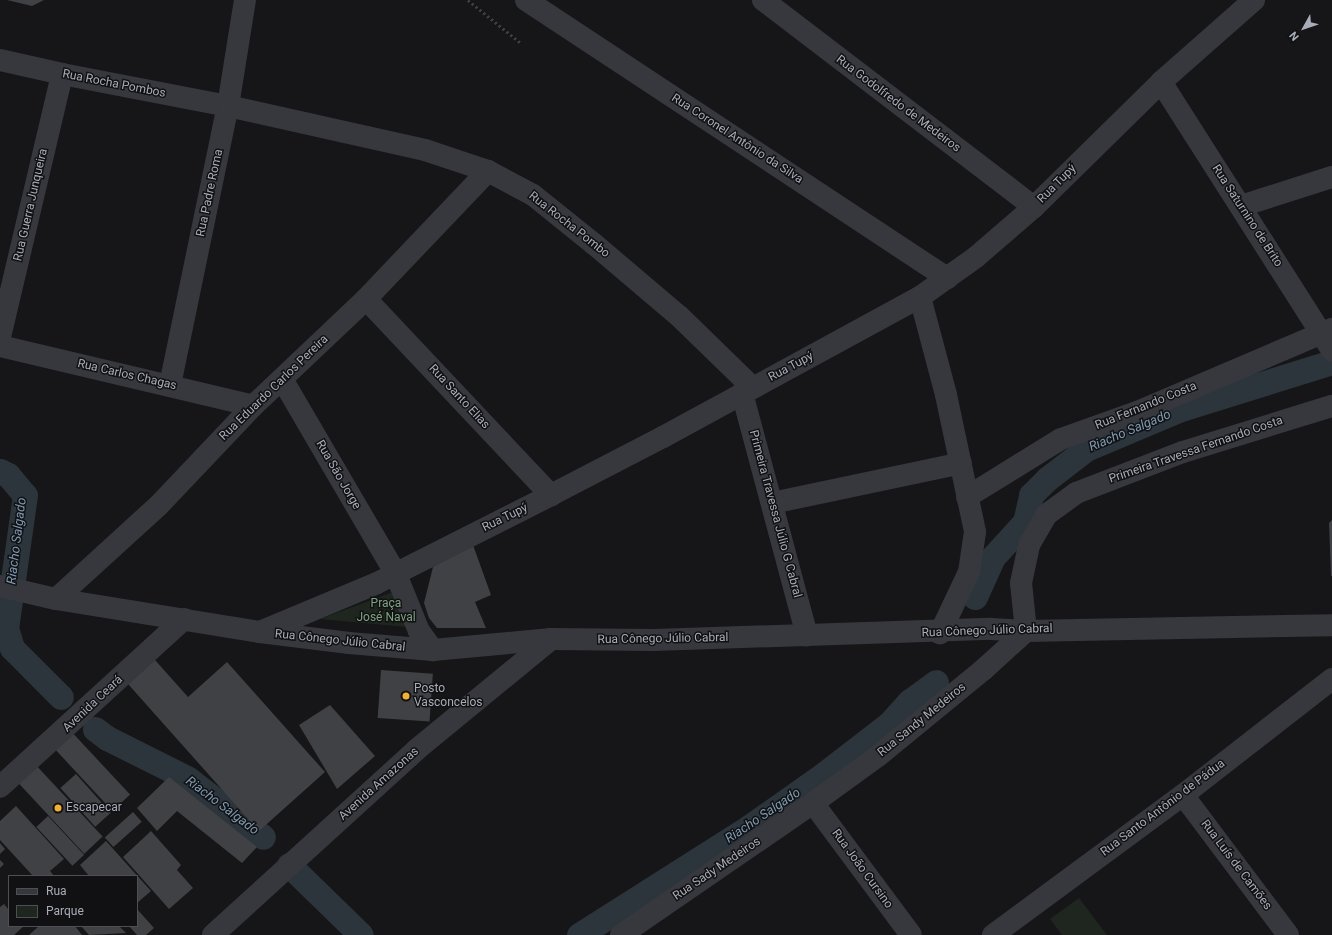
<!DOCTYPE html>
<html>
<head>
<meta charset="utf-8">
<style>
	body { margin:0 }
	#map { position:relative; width:1332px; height:935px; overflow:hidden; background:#161618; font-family:Roboto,sans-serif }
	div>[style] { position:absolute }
	.green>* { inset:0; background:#1e261f }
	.canal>* { height:25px; margin:-12.5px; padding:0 12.5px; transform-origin:12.5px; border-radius:12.5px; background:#2c353c }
	.building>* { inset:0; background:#404145; transform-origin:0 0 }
	.path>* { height:2.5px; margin-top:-1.25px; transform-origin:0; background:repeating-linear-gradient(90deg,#3d3f44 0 2px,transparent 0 5px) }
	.minor>* { height:22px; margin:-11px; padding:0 11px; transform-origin:11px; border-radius:11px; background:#37383d }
	.tertiary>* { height:22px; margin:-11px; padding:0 11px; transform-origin:11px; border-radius:11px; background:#37383d }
	.dots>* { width:11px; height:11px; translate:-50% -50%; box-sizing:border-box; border:2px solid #111113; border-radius:50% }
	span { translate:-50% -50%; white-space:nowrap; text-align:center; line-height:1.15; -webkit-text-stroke:3px #111113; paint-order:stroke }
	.street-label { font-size:12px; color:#a8adb8 }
	.park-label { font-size:12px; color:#7fa381 }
	.poi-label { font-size:12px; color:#a8adb8 }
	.left { translate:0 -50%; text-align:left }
	.water-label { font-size:13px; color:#7f9bb3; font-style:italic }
	.legend { position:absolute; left:8px; top:875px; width:130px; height:52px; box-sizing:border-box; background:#111113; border:1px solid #4d4f55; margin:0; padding:5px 7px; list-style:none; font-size:12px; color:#a8adb8 }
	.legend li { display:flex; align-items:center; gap:8px; height:20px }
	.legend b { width:20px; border:1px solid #4d4f55 }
	.north { position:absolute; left:1284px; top:8px; width:40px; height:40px; -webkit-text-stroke:3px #111113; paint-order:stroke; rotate:230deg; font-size:11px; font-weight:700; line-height:16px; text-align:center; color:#a8adb8 }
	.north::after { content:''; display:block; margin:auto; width:14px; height:18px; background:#a8adb8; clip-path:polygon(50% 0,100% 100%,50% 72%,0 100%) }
</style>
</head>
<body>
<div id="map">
	<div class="green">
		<i style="clip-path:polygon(396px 591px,407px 627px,320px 619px)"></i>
		<i style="clip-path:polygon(1079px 898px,1107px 935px,1062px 935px,1050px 919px)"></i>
	</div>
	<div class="canal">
		<i style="left:0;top:471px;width:9px;rotate:27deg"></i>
		<i style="left:8px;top:475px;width:26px;rotate:50deg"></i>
		<i style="left:25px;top:495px;width:134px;rotate:98.1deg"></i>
		<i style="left:6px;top:628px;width:21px;rotate:73deg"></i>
		<i style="left:12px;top:648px;width:69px;rotate:45deg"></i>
		<i style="left:975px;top:597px;width:44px;rotate:-65.8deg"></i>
		<i style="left:993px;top:557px;width:47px;rotate:-47.6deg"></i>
		<i style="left:1025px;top:522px;width:28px;rotate:-77deg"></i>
		<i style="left:1031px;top:495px;width:23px;rotate:-45deg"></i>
		<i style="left:1047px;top:479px;width:49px;rotate:-37.6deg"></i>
		<i style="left:1086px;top:449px;width:103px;rotate:-22.8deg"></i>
		<i style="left:1181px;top:409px;width:158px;rotate:-17.3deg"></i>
		<i style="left:95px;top:729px;width:15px;rotate:37deg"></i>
		<i style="left:107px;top:738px;width:89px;rotate:26.6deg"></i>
		<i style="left:187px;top:778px;width:96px;rotate:37.8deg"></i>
		<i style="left:289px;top:865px;width:100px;rotate:44.2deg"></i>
		<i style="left:579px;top:935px;width:201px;rotate:-32.4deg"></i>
		<i style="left:749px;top:827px;width:92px;rotate:-35.2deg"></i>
		<i style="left:824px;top:774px;width:82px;rotate:-37.6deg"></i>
		<i style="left:889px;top:724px;width:31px;rotate:-48deg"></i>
		<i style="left:910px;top:701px;width:32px;rotate:-36deg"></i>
	</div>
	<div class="building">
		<i style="clip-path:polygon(7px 0,44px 0,32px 6px)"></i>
		<i style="clip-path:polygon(1332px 520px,1332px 576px,1331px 576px,1329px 523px)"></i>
		<i style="clip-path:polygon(473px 545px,491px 595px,475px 602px,486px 628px,437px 628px,429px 618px,424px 603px,433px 567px)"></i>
		<i style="clip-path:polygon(155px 660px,188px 697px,227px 662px,325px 772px,259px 831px,128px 684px)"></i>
		<i style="left:381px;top:670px;width:52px;height:48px;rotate:4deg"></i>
		<i style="clip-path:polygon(330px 705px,375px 756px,337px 789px,299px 725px)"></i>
		<i style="left:68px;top:728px;width:91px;height:24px;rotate:47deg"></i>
		<i style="left:33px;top:762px;width:102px;height:25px;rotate:47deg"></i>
		<i style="left:76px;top:774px;width:52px;height:21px;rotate:48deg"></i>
		<i style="clip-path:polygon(169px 777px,257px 847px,242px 863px,177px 811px,157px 831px,137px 808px)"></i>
		<i style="clip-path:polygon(16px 806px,64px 859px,50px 871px,54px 876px,33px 876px,0 840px,0 821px)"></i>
		<i style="left:133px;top:812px;width:13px;height:38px;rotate:48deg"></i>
		<i style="left:48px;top:816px;width:53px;height:16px;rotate:47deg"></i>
		<i style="clip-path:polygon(151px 831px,181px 865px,177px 870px,193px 888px,169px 909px,123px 857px)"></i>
		<i style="clip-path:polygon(106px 841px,151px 891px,137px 903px,137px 876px,89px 876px,80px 865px)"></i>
		<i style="clip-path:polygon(0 843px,5px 849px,0 854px)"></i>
		<i style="clip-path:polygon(0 860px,4px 864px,0 868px)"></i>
		<i style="clip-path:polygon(4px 904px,9px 910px,9px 926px,24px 926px,14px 935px,0 935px,0 907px)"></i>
		<i style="clip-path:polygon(137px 909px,154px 928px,146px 935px,137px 935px,129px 926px,137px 926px)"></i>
		<i style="clip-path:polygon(39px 926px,75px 926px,82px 935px,29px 935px)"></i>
		<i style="clip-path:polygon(81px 926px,119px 926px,126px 933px,89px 935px)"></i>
	</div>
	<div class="path">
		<i style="left:468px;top:0;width:68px;rotate:39.1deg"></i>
	</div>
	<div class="minor">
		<i style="left:526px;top:0;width:505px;rotate:33.44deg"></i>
		<i style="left:763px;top:0;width:341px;rotate:37.4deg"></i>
		<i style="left:0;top:60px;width:64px;rotate:12.7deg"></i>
		<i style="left:62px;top:74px;width:169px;rotate:10.9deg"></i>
		<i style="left:228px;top:106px;width:202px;rotate:12.6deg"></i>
		<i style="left:425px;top:150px;width:66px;rotate:18.4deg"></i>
		<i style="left:488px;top:171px;width:51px;rotate:28.1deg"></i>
		<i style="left:533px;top:195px;width:78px;rotate:38.8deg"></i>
		<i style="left:594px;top:244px;width:111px;rotate:40.3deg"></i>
		<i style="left:679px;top:316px;width:102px;rotate:44.2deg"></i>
		<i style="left:1161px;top:82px;width:124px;rotate:-41.4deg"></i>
		<i style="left:1241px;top:206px;width:96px;rotate:-17.7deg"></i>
		<i style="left:920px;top:297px;width:101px;rotate:75.1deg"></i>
		<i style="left:946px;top:395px;width:140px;rotate:78deg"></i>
		<i style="left:975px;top:532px;width:40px;rotate:98.5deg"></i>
		<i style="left:969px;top:572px;width:68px;rotate:115.4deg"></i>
		<i style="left:366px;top:299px;width:270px;rotate:46.7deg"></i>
		<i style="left:0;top:337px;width:270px;rotate:-76.7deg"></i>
		<i style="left:0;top:346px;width:260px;rotate:13.3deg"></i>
		<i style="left:282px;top:379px;width:224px;rotate:59.7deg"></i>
		<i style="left:395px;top:572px;width:64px;rotate:67.9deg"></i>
		<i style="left:419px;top:631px;width:24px;rotate:54deg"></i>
		<i style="left:170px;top:385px;width:285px;rotate:-78.3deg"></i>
		<i style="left:228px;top:106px;width:107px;rotate:-80.9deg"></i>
		<i style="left:742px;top:393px;width:251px;rotate:75deg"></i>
		<i style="left:967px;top:497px;width:110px;rotate:-31.7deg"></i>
		<i style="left:1061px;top:439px;width:81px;rotate:-19.6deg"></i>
		<i style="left:1137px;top:412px;width:212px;rotate:-23.1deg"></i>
		<i style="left:772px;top:503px;width:193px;rotate:-11.9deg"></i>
		<i style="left:56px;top:599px;width:139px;rotate:-42.4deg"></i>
		<i style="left:159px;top:505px;width:137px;rotate:-46.5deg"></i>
		<i style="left:253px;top:406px;width:156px;rotate:-43.4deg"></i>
		<i style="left:366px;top:299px;width:177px;rotate:-46.4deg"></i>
		<i style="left:0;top:787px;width:249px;rotate:-42.4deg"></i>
		<i style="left:213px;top:935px;width:275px;rotate:-42.3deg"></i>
		<i style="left:416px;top:750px;width:175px;rotate:-39.4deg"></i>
		<i style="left:621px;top:935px;width:233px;rotate:-34.5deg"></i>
		<i style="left:813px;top:803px;width:80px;rotate:-35.9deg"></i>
		<i style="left:878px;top:756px;width:136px;rotate:-39.3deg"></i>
		<i style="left:983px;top:670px;width:58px;rotate:-42.2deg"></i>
		<i style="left:1026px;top:631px;width:48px;rotate:-95.9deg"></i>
		<i style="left:1021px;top:583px;width:39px;rotate:-78deg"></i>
		<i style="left:1029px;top:545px;width:34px;rotate:-60deg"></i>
		<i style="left:1046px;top:515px;width:37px;rotate:-36deg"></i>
		<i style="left:1076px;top:493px;width:115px;rotate:-21deg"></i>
		<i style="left:1183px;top:452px;width:156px;rotate:-17.2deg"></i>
	</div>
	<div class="tertiary">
		<i style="left:0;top:586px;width:57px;rotate:13.1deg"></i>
		<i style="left:56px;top:599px;width:207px;rotate:9.2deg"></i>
		<i style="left:260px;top:632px;width:90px;rotate:7deg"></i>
		<i style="left:349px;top:643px;width:84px;rotate:4.8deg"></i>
		<i style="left:433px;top:650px;width:119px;rotate:-5.3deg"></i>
		<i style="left:551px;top:639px;width:103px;rotate:0.6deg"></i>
		<i style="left:654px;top:640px;width:337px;rotate:-1.9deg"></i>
		<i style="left:991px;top:629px;width:35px;rotate:3deg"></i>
		<i style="left:1026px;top:631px;width:306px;rotate:-1.1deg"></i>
		<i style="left:260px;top:632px;width:127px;rotate:-22.7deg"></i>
		<i style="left:377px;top:583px;width:195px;rotate:-26.8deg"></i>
		<i style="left:551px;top:495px;width:126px;rotate:-27.4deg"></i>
		<i style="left:663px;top:437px;width:293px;rotate:-28.6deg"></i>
		<i style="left:920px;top:297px;width:69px;rotate:-35.5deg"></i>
		<i style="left:976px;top:257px;width:77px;rotate:-40.8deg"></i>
		<i style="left:1034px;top:207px;width:178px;rotate:-44.5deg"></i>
		<i style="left:1161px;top:82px;width:318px;rotate:57.5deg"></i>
		<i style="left:1183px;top:795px;width:175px;rotate:53.1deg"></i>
		<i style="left:813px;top:803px;width:164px;rotate:53.4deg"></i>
		<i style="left:993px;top:935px;width:236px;rotate:-36.4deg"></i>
		<i style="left:1183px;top:795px;width:189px;rotate:-37.9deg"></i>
	</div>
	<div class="dots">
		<i style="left:406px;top:696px;background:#f2b134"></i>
		<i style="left:58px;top:808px;background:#f2b134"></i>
	</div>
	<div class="street-label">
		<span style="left:114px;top:84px;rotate:11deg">Rua Rocha Pombos</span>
		<span style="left:898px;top:104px;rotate:37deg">Rua Godolfredo de Medeiros</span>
		<span style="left:737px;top:139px;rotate:33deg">Rua Coronel Antônio da Silva</span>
		<span style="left:1057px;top:184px;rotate:-45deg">Rua Tupý</span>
		<span style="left:210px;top:193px;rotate:-78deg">Rua Padre Roma</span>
		<span style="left:31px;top:205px;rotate:-77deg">Rua Guerra Junqueira</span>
		<span style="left:1247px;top:216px;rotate:57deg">Rua Saturnino de Brito</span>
		<span style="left:569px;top:225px;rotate:38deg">Rua Rocha Pombo</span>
		<span style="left:791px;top:367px;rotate:-28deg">Rua Tupý</span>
		<span style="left:127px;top:375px;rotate:13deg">Rua Carlos Chagas</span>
		<span style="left:274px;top:388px;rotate:-44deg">Rua Eduardo Carlos Pereira</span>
		<span style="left:459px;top:397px;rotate:47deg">Rua Santo Elias</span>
		<span style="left:1146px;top:406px;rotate:-22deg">Rua Fernando Costa</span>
		<span style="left:1196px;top:450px;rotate:-19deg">Primeira Travessa Fernando Costa</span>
		<span style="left:338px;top:475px;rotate:60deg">Rua São Jorge</span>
		<span style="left:775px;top:514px;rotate:75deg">Primeira Travessa Júlio G Cabral</span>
		<span style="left:505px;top:518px;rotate:-26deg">Rua Tupý</span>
		<span style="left:987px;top:631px;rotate:-2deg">Rua Cônego Júlio Cabral</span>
		<span style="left:663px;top:639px;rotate:-1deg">Rua Cônego Júlio Cabral</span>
		<span style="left:340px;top:641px;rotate:6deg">Rua Cônego Júlio Cabral</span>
		<span style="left:93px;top:704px;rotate:-43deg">Avenida Ceará</span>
		<span style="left:922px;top:720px;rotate:-39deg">Rua Sandy Medeiros</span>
		<span style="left:379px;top:784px;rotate:-42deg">Avenida Amazonas</span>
		<span style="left:1163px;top:808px;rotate:-37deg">Rua Santo Antônio de Pádua</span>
		<span style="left:1236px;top:865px;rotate:53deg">Rua Luís de Camões</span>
		<span style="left:717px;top:869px;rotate:-34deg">Rua Sady Medeiros</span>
		<span style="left:862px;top:869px;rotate:54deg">Rua João Cursino</span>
	</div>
	<div class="park-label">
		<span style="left:386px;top:611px">Praça<br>José Naval</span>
	</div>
	<div class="poi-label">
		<span class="left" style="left:414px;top:696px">Posto<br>Vasconcelos</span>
		<span class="left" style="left:66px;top:808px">Escapecar</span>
	</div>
	<div class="water-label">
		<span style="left:1130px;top:431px;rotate:-23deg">Riacho Salgado</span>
		<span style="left:17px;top:541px;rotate:-83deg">Riacho Salgado</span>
		<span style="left:222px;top:806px;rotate:37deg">Riacho Salgado</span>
		<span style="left:763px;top:816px;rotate:-34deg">Riacho Salgado</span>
	</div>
	<ul class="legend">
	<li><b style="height:5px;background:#37383d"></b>Rua</li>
	<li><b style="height:11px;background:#1e261f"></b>Parque</li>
	</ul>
	<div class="north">N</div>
</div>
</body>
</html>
